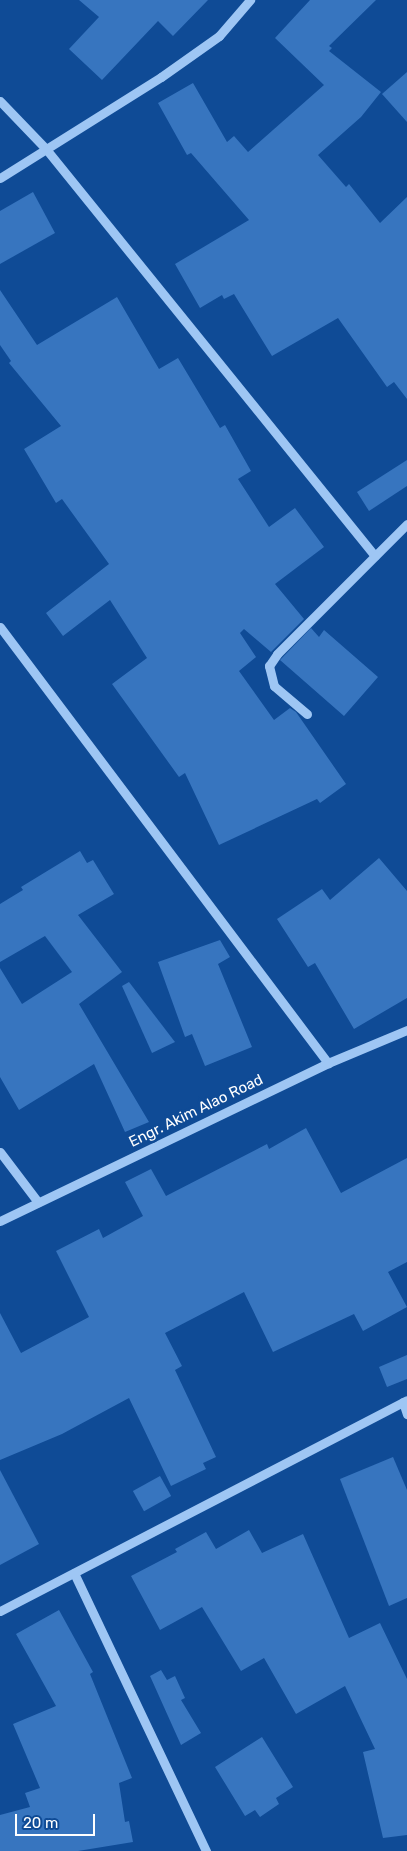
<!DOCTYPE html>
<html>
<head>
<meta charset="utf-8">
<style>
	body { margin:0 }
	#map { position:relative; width:407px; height:1851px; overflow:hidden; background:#0f4b96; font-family:Rubik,sans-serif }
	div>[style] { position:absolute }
	.building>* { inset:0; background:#3775bf; transform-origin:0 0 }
	.minor>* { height:9px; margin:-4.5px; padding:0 4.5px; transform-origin:4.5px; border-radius:4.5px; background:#9ec6f4 }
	span { translate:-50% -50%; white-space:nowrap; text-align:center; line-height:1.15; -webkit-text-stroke:5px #0f4b96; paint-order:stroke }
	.street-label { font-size:15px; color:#fff }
	.scale { position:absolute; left:15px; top:1814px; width:80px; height:22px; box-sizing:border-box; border:2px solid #fff; border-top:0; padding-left:6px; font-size:15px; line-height:18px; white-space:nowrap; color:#fff; -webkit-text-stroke:4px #0f4b96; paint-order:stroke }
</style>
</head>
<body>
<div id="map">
	<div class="building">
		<i style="clip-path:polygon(79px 0,208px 0,173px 36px,158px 21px,102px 80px,69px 49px,99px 17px)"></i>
		<i style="clip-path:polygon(310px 0,376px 0,329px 46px,332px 48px,329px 51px,381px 92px,361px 117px,318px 155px,346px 187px,349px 184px,380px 223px,407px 197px,407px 399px,394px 382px,387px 387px,338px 318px,272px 356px,234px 294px,224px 299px,222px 295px,200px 308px,175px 264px,249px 220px,191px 153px,187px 155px,158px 103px,193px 83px,227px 142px,234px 136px,248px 152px,324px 85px,275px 38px)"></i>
		<i style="clip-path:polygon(407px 72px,407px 122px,382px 94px)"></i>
		<i style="clip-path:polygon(33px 192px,55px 233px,0 264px,0 211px)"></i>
		<i style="clip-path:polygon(0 290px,37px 345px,117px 297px,159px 369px,178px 358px,220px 428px,225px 425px,251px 471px,238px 479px,269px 527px,295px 508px,324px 547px,275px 584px,304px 619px,271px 652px,244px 629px,240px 633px,256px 657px,239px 671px,274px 720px,290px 708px,296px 712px,346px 784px,320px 803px,317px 799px,219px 845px,185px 773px,179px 777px,112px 684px,147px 658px,110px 600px,63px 636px,46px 613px,109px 564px,62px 499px,56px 503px,24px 449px,61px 426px,9px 363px,11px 361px,0 345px)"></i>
		<i style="clip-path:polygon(407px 460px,407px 486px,369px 511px,357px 492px)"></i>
		<i style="clip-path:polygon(311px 628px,319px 637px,324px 630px,378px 677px,344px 716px,280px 660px)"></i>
		<i style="clip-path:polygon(80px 851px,87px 863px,93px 860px,114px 894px,78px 915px,122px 972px,79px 1004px,149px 1122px,125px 1132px,94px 1064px,19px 1110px,0 1077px,0 968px,22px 1004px,72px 972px,45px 936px,0 962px,0 904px,23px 890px,21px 887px)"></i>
		<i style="clip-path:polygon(379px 858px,407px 891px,407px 998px,354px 1029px,315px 963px,308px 967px,277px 919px,322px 889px,330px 900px)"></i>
		<i style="clip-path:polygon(220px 940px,230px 957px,218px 964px,252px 1047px,205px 1066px,192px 1034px,185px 1037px,158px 962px)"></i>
		<i style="clip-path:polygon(129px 982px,175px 1042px,152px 1053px,122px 986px)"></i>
		<i style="clip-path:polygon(306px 1128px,341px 1193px,407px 1158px,407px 1262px,388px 1272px,407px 1307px,363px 1331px,354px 1314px,273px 1352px,244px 1292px,165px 1333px,182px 1366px,175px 1370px,216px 1457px,203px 1463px,206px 1469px,171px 1486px,129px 1398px,62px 1434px,0 1460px,0 1313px,21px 1353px,89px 1317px,56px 1251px,99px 1229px,103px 1238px,143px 1216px,125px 1182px,151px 1169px,166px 1196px,267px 1144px,269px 1149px)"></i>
		<i style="clip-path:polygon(407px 1355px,407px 1379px,387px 1387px,379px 1367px)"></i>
		<i style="clip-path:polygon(393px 1457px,407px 1490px,407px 1598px,389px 1606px,340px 1479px)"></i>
		<i style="clip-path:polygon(0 1470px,39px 1544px,0 1565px)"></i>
		<i style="left:160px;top:1476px;width:23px;height:31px;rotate:61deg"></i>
		<i style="clip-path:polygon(249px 1530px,262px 1553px,303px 1534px,349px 1638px,380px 1623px,407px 1679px,407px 1835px,383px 1838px,363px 1752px,375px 1749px,345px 1686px,296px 1714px,264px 1658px,241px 1671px,202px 1607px,160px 1630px,131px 1576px,177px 1552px,175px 1549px,206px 1532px,216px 1549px)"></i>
		<i style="clip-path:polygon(59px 1610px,93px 1672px,90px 1674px,132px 1778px,119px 1783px,125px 1822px,129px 1821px,133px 1842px,78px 1851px,0 1851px,0 1815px,30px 1807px,25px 1793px,40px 1788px,13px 1724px,56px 1706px,16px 1634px)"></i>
		<i style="clip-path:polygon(161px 1670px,167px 1680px,175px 1676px,185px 1698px,181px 1700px,201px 1733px,181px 1745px,150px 1676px)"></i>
		<i style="clip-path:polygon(262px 1737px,293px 1787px,276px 1798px,279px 1804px,260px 1817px,255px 1810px,245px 1816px,215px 1767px)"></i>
	</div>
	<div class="minor">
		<i style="left:0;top:101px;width:66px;rotate:46.2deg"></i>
		<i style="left:46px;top:149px;width:523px;rotate:51.05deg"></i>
		<i style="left:0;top:178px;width:190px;rotate:-32.1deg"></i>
		<i style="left:161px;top:77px;width:71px;rotate:-35.3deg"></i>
		<i style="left:219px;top:36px;width:48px;rotate:-49.3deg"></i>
		<i style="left:0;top:627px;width:546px;rotate:53.05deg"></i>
		<i style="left:307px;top:714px;width:43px;rotate:-139.7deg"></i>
		<i style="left:274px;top:686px;width:21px;rotate:-104deg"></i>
		<i style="left:269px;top:666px;width:14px;rotate:-56deg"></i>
		<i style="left:277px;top:654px;width:184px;rotate:-45deg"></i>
		<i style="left:0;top:1152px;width:63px;rotate:52.8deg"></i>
		<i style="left:0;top:1221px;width:364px;rotate:-25.7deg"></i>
		<i style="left:328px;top:1063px;width:86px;rotate:-22.7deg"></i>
		<i style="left:403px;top:1402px;width:13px;rotate:72deg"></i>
		<i style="left:74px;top:1573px;width:308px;rotate:64.6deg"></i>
		<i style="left:0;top:1611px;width:458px;rotate:-27.4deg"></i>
	</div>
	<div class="street-label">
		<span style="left:196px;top:1111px;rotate:-26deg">Engr. Akim Alao Road</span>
	</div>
	<div class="scale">20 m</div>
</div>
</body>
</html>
